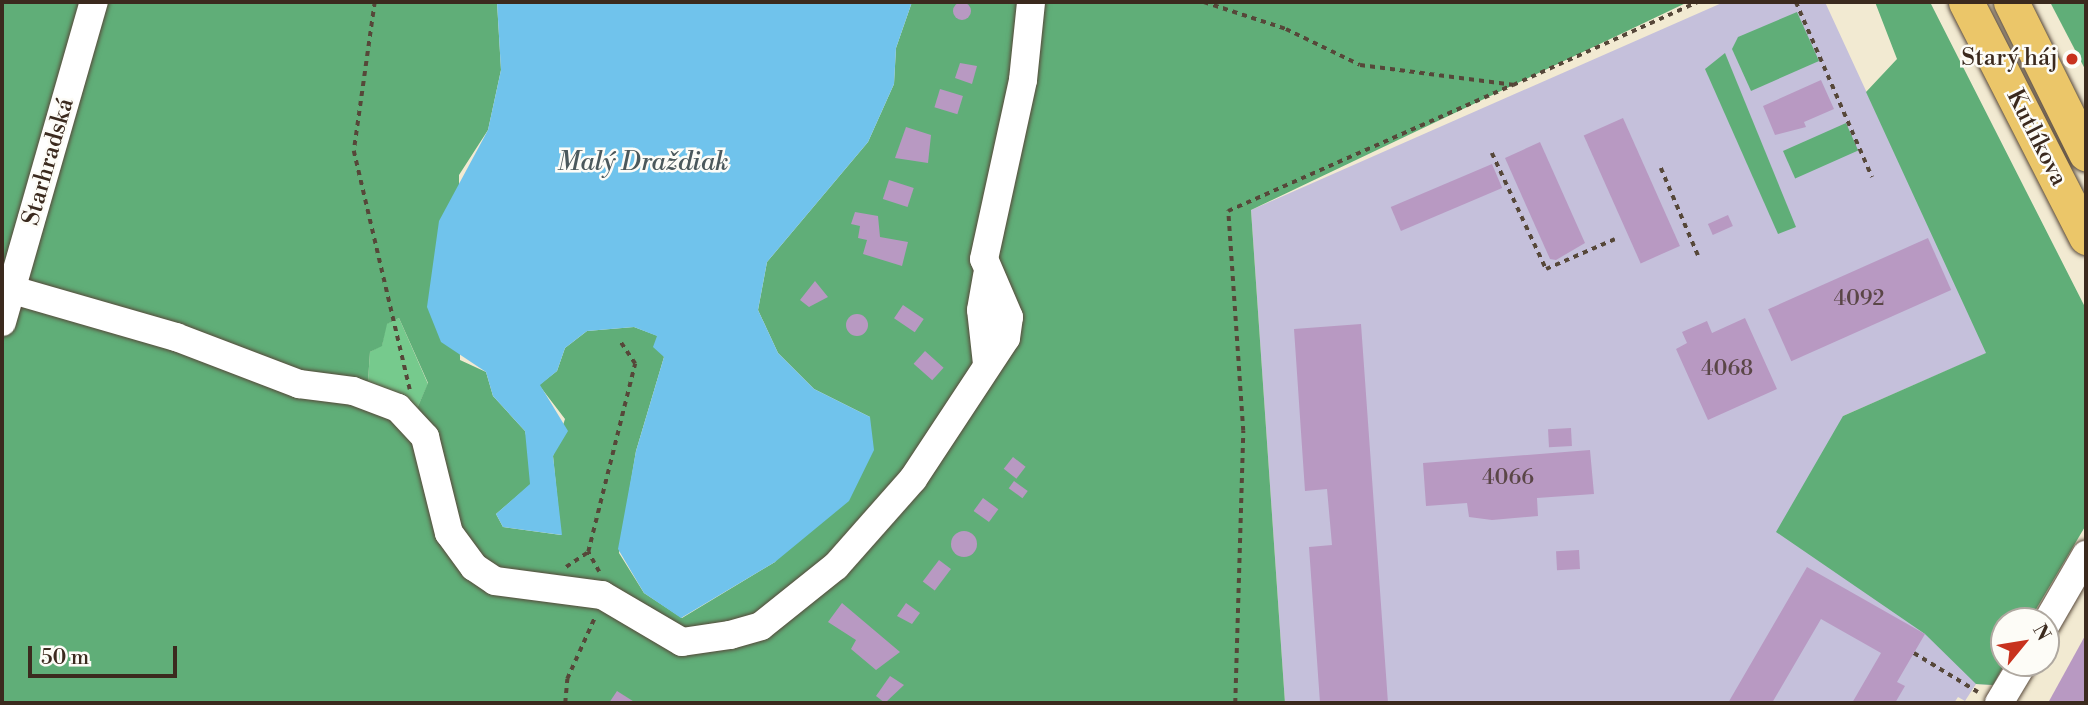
<!DOCTYPE html>
<html>
<head>
<meta charset="utf-8">
<style>
	body { margin:0 }
	#map { position:relative; width:2088px; height:705px; overflow:hidden; background:#f2ead2; font-family:"Libre Bodoni",serif }
	div>[style] { position:absolute }
	.industrial>* { inset:0; background:#c5c0db }
	.green>* { inset:0; background:#76ca8d }
	.forest>* { inset:0; background:#60ae78; transform-origin:0 0 }
	.water>* { inset:0; background:#70c3ec }
	.building>* { inset:0; background:#b899c2; transform-origin:0 0 }
	.round { border-radius:50% }
	.path>* { height:3.5px; margin-top:-1.75px; transform-origin:0; background:repeating-linear-gradient(90deg,#564739 0 5px,transparent 0 10px) }
	.roads { filter:drop-shadow(0 0 2px #564739) drop-shadow(0 0 2px #564739) }
	.minor>* { height:28px; margin:-14px; padding:0 14px; transform-origin:14px; border-radius:14px; background:#fff }
	.major>* { height:35px; margin:-17.5px; padding:0 17.5px; transform-origin:17.5px; border-radius:17.5px; background:#ebc669 }
	.dots>* { width:19px; height:19px; translate:-50% -50%; box-sizing:border-box; border:4px solid #fdfcf7; border-radius:50% }
	span { translate:-50% -50%; white-space:nowrap; text-align:center; line-height:1.15; -webkit-text-stroke:5px #fdfcf7; paint-order:stroke }
	.number-label { font-size:21px; color:#5a4647 }
	.number-label span { -webkit-text-stroke-width:0 }
	.poi-label { font-size:24px; color:#3b2a1e }
	.right { translate:-100% -50%; text-align:right }
	.street-label { font-size:24px; color:#3b2a1e }
	.water-label { font-size:26px; color:#4b585c; font-style:italic }
	.frame { position:absolute; inset:0; border:4px solid #3b2a1e; pointer-events:none }
	.north { position:absolute; left:1990px; top:607px; width:70px; height:70px; box-sizing:border-box; background:#fdfcf7; border:2px solid #afa8a0; border-radius:50%; rotate:60deg; font-size:19px; font-weight:700; line-height:28px; text-align:center; color:#3b2a1e }
	.north::after { content:''; display:block; margin:auto; width:24px; height:32px; background:#c8321e; clip-path:polygon(50% 0,100% 100%,50% 72%,0 100%) }
	.scale { position:absolute; left:28px; top:646px; width:149px; height:32px; box-sizing:border-box; border:4px solid #3b2a1e; border-top:0; padding-left:9px; font-size:21px; line-height:24px; white-space:nowrap; color:#3b2a1e; -webkit-text-stroke:5px #fdfcf7; paint-order:stroke }
</style>
</head>
<body>
<div id="map">
	<div class="industrial">
		<i style="clip-path:polygon(1724px 2px,1825px 2px,1987px 353px,1843px 416px,2005px 663px,1993px 685px,1976px 684px,1965px 701px,1958px 697px,1954px 703px,1285px 703px,1251px 210px)"></i>
	</div>
	<div class="green">
		<i style="clip-path:polygon(399px 318px,428px 384px,416px 411px,360px 391px,368px 381px,370px 352px,382px 345px,386px 324px)"></i>
	</div>
	<div class="forest">
		<i style="clip-path:polygon(evenodd,2px 2px,497px 2px,501px 70px,488px 130px,459px 175px,460px 360px,486px 372px,493px 396px,525px 431px,532px 460px,530px 485px,496px 514px,503px 527px,561px 535px,553px 456px,565px 419px,539px 385px,557px 371px,565px 348px,587px 331px,634px 327px,658px 336px,664px 357px,636px 451px,619px 553px,644px 593px,682px 618px,775px 562px,870px 417px,814px 389px,778px 353px,758px 310px,767px 262px,868px 142px,894px 84px,896px 48px,912px 2px,1688px 2px,1251px 210px,1285px 703px,2px 703px,2px 2px,399px 318px,428px 383px,416px 411px,360px 391px,368px 381px,370px 352px,382px 346px,387px 324px,399px 318px)"></i>
		<i style="clip-path:polygon(1875px 2px,1930px 2px,2086px 309px,2086px 525px,2029px 621px,2004px 621px,2005px 663px,1993px 685px,1976px 684px,1925px 634px,1776px 532px,1843px 416px,1986px 353px,1866px 92px,1897px 59px)"></i>
		<i style="clip-path:polygon(2050px 2px,2086px 2px,2086px 71px)"></i>
		<i style="clip-path:polygon(1797px 12px,1819px 61px,1751px 91px,1732px 49px,1738px 37px)"></i>
		<i style="clip-path:polygon(1725px 53px,1796px 227px,1778px 234px,1705px 69px)"></i>
		<i style="left:1846px;top:123px;width:30px;height:69px;rotate:66deg"></i>
	</div>
	<div class="water">
		<i style="clip-path:polygon(497px 2px,912px 2px,896px 48px,894px 84px,868px 142px,767px 262px,758px 310px,778px 353px,814px 389px,870px 417px,874px 450px,849px 501px,775px 562px,681px 618px,644px 593px,618px 549px,636px 451px,664px 357px,653px 347px,657px 336px,634px 327px,587px 331px,565px 348px,557px 371px,540px 385px,568px 431px,553px 456px,562px 535px,503px 527px,496px 514px,530px 484px,525px 431px,493px 396px,486px 372px,441px 342px,427px 307px,439px 221px,488px 130px,501px 70px)"></i>
	</div>
	<div class="building">
		<i class="round" style="left:953px;top:2px;width:18px;height:18px"></i>
		<i style="clip-path:polygon(960px 63px,977px 66px,972px 84px,955px 78px)"></i>
		<i style="clip-path:polygon(1821px 80px,1834px 109px,1804px 122px,1806px 127px,1775px 135px,1763px 106px)"></i>
		<i style="left:940px;top:89px;width:24px;height:19px;rotate:17deg"></i>
		<i style="left:1623px;top:118px;width:140px;height:43px;rotate:66deg"></i>
		<i style="clip-path:polygon(906px 127px,931px 135px,928px 163px,895px 158px)"></i>
		<i style="clip-path:polygon(1540px 142px,1585px 243px,1556px 260px,1550px 259px,1505px 158px)"></i>
		<i style="left:1492px;top:164px;width:26px;height:110px;rotate:67deg"></i>
		<i style="left:889px;top:180px;width:26px;height:20px;rotate:18deg"></i>
		<i style="clip-path:polygon(855px 212px,878px 216px,880px 237px,908px 242px,902px 266px,863px 254px,867px 240px,858px 238px,860px 226px,851px 224px)"></i>
		<i style="left:1728px;top:215px;width:12px;height:22px;rotate:66deg"></i>
		<i style="left:1928px;top:238px;width:57px;height:175px;rotate:66deg"></i>
		<i style="clip-path:polygon(815px 281px,828px 297px,809px 307px,800px 300px)"></i>
		<i style="left:903px;top:305px;width:25px;height:16px;rotate:34deg"></i>
		<i class="round" style="left:846px;top:314px;width:22px;height:22px"></i>
		<i style="clip-path:polygon(1745px 318px,1777px 389px,1708px 420px,1676px 349px,1687px 343px,1682px 332px,1707px 321px,1712px 333px)"></i>
		<i style="clip-path:polygon(1361px 324px,1388px 703px,1320px 703px,1309px 547px,1332px 545px,1327px 489px,1305px 491px,1294px 329px)"></i>
		<i style="left:925px;top:351px;width:25px;height:17px;rotate:42deg"></i>
		<i style="left:1571px;top:428px;width:18px;height:23px;rotate:87deg"></i>
		<i style="clip-path:polygon(1590px 450px,1594px 494px,1537px 498px,1538px 516px,1492px 520px,1469px 517px,1467px 503px,1426px 506px,1423px 463px)"></i>
		<i style="left:1013px;top:457px;width:16px;height:15px;rotate:38deg"></i>
		<i style="left:1014px;top:481px;width:17px;height:9px;rotate:36deg"></i>
		<i style="left:983px;top:498px;width:19px;height:16px;rotate:36deg"></i>
		<i class="round" style="left:951px;top:531px;width:26px;height:26px"></i>
		<i style="left:1579px;top:550px;width:19px;height:23px;rotate:87deg"></i>
		<i style="left:939px;top:560px;width:15px;height:27px;rotate:37deg"></i>
		<i style="clip-path:polygon(1807px 567px,1925px 634px,1897px 682px,1905px 686px,1895px 703px,1852px 703px,1881px 653px,1821px 619px,1772px 703px,1728px 703px)"></i>
		<i style="clip-path:polygon(842px 603px,900px 652px,876px 670px,851px 649px,856px 640px,828px 622px)"></i>
		<i style="clip-path:polygon(906px 603px,920px 613px,912px 624px,897px 616px)"></i>
		<i style="clip-path:polygon(2086px 634px,2084px 703px,2048px 703px)"></i>
		<i style="clip-path:polygon(890px 676px,904px 685px,885px 703px,876px 696px)"></i>
		<i style="clip-path:polygon(617px 691px,636px 703px,609px 703px)"></i>
	</div>
	<div class="path">
		<i style="left:375px;top:2px;width:150px;rotate:98deg"></i>
		<i style="left:354px;top:151px;width:245px;rotate:76.8deg"></i>
		<i style="left:1204px;top:2px;width:86px;rotate:18.2deg"></i>
		<i style="left:1286px;top:29px;width:82px;rotate:25.9deg"></i>
		<i style="left:1360px;top:65px;width:154px;rotate:7.4deg"></i>
		<i style="left:1513px;top:85px;width:203px;rotate:-24.2deg"></i>
		<i style="left:1796px;top:2px;width:191px;rotate:66.5deg"></i>
		<i style="left:1492px;top:153px;width:128px;rotate:65deg"></i>
		<i style="left:1546px;top:269px;width:75px;rotate:-23.5deg"></i>
		<i style="left:1661px;top:168px;width:95px;rotate:67deg"></i>
		<i style="left:566px;top:567px;width:27px;rotate:-34deg"></i>
		<i style="left:599px;top:572px;width:23px;rotate:-119deg"></i>
		<i style="left:588px;top:552px;width:194px;rotate:-76deg"></i>
		<i style="left:635px;top:364px;width:27px;rotate:-124deg"></i>
		<i style="left:1914px;top:653px;width:75px;rotate:31.4deg"></i>
		<i style="left:565px;top:703px;width:24px;rotate:-85deg"></i>
		<i style="left:567px;top:679px;width:68px;rotate:-65.7deg"></i>
		<i style="left:1235px;top:703px;width:272px;rotate:-88.3deg"></i>
		<i style="left:1243px;top:431px;width:221px;rotate:-93.9deg"></i>
		<i style="left:1228px;top:211px;width:312px;rotate:-23.9deg"></i>
	</div>
	<div class="roads">
		<div class="minor">
			<i style="left:13px;top:290px;width:170px;rotate:16.1deg"></i>
			<i style="left:176px;top:337px;width:132px;rotate:20.9deg"></i>
			<i style="left:299px;top:384px;width:54px;rotate:7.4deg"></i>
			<i style="left:353px;top:391px;width:48px;rotate:20.7deg"></i>
			<i style="left:398px;top:408px;width:40px;rotate:47deg"></i>
			<i style="left:425px;top:437px;width:99px;rotate:76deg"></i>
			<i style="left:449px;top:533px;width:42px;rotate:53.7deg"></i>
			<i style="left:474px;top:567px;width:25px;rotate:34deg"></i>
			<i style="left:495px;top:581px;width:108px;rotate:7.5deg"></i>
			<i style="left:602px;top:595px;width:93px;rotate:30.4deg"></i>
			<i style="left:682px;top:642px;width:49px;rotate:-8.3deg"></i>
			<i style="left:730px;top:635px;width:32px;rotate:-16deg"></i>
			<i style="left:761px;top:626px;width:96px;rotate:-38.7deg"></i>
			<i style="left:836px;top:566px;width:116px;rotate:-48.5deg"></i>
			<i style="left:913px;top:479px;width:169px;rotate:-56.6deg"></i>
			<i style="left:1006px;top:338px;width:21px;rotate:-82deg"></i>
			<i style="left:1009px;top:317px;width:63px;rotate:-113.3deg"></i>
			<i style="left:984px;top:259px;width:183px;rotate:-77.7deg"></i>
			<i style="left:1023px;top:80px;width:78px;rotate:-84.1deg"></i>
			<i style="left:2px;top:322px;width:333px;rotate:-74deg"></i>
			<i style="left:987px;top:364px;width:54px;rotate:-96.3deg"></i>
			<i style="left:981px;top:310px;width:36px;rotate:-80deg"></i>
			<i style="left:2046px;top:624px;width:80px;rotate:-59.9deg"></i>
			<i style="left:1999px;top:703px;width:47px;rotate:-59deg"></i>
		</div>
		<div class="major">
			<i style="left:1966px;top:2px;width:264px;rotate:62.9deg"></i>
			<i style="left:2011px;top:2px;width:169px;rotate:63.6deg"></i>
		</div>
	</div>
	<div class="dots">
		<i style="left:2072px;top:59px;background:#c8321e"></i>
	</div>
	<div class="number-label">
		<span style="left:1859px;top:299px">4092</span>
		<span style="left:1727px;top:369px">4068</span>
		<span style="left:1508px;top:478px">4066</span>
	</div>
	<div class="poi-label">
		<span class="right" style="left:2058px;top:59px">Starý háj</span>
	</div>
	<div class="street-label">
		<span style="left:2036px;top:138px;rotate:63deg">Kutlíkova</span>
		<span style="left:49px;top:162px;rotate:-74deg">Starhradská</span>
	</div>
	<div class="water-label">
		<span style="left:643px;top:163px">Malý Draždiak</span>
	</div>
	<div class="frame"></div>
	<div class="north">N</div>
	<div class="scale">50 m</div>
</div>
</body>
</html>
